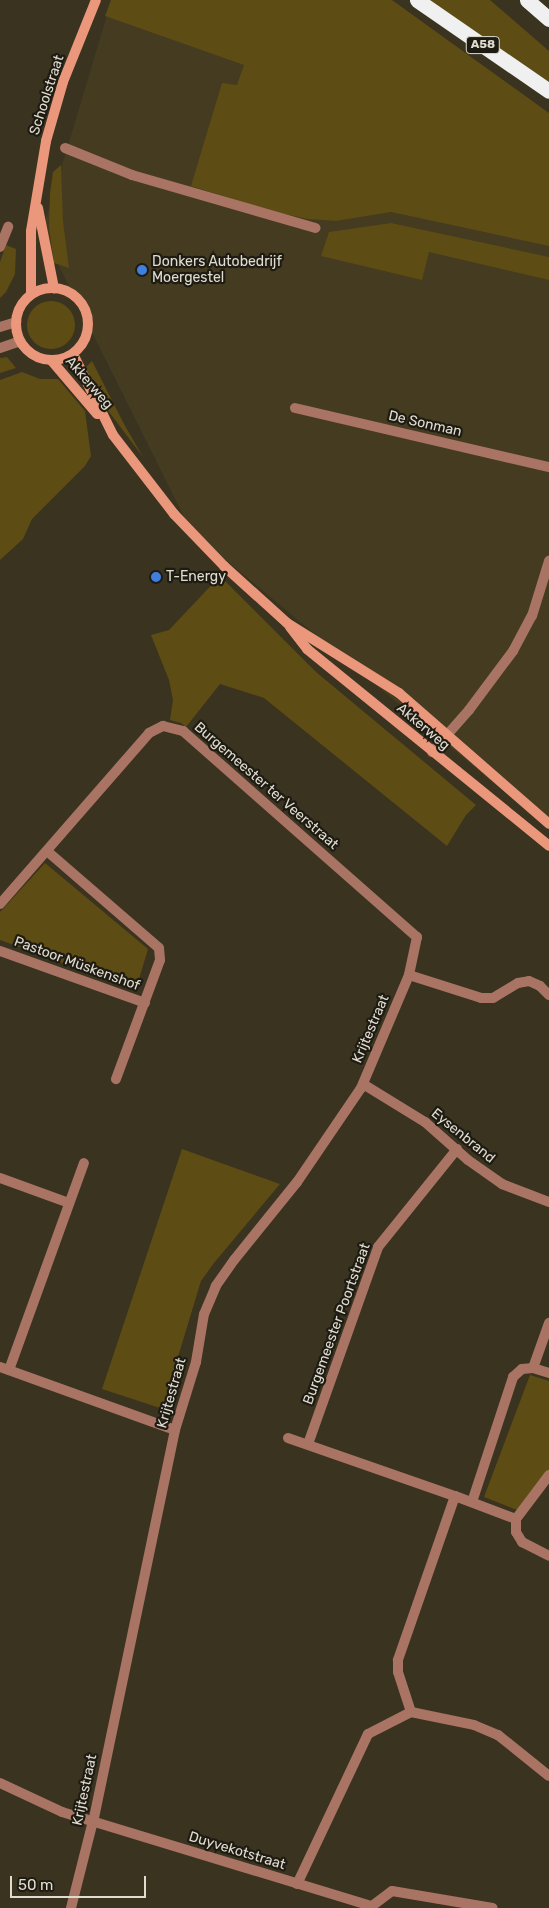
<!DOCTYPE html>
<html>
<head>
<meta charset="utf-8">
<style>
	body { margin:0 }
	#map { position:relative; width:549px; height:1908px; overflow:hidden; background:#3a3320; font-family:Rubik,sans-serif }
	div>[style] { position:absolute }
	.built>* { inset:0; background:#443b20 }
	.green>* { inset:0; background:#5d4c13 }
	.round { border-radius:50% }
	.street>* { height:10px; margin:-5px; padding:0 5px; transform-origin:5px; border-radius:5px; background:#a97463 }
	.secondary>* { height:10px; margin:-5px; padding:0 5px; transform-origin:5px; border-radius:5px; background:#eb977b }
	.secondary>.ring { margin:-5px; padding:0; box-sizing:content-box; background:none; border:10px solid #eb977b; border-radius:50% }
	.highway>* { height:15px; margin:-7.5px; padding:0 7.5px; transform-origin:7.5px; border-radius:7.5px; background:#f0f0f0 }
	.dots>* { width:14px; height:14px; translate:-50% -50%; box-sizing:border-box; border:2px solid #1e1b13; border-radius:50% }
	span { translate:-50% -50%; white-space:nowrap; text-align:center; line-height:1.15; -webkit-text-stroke:4.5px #1e1b13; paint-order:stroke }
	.shield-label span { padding:1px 4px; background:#1e1b13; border:1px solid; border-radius:4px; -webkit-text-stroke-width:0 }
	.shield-label { font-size:12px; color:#e0dcd0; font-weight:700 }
	.street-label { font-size:14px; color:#e0dcd0 }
	.poi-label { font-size:14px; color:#e0dcd0 }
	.left { translate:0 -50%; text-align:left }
	.scale { position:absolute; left:10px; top:1876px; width:136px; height:22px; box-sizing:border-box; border:2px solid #e0dcd0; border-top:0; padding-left:6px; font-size:15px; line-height:18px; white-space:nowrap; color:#e0dcd0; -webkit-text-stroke:4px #1e1b13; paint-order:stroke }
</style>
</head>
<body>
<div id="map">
	<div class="built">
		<i style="clip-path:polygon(110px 5px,549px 170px,549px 829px,191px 531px,42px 232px)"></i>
	</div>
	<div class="green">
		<i style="clip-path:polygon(111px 0,392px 0,549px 113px,549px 246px,391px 212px,336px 221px,308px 219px,275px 212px,191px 186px,222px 83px,237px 85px,244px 65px,105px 16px)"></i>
		<i style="clip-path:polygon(427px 0,490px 0,549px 51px,549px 82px)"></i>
		<i style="clip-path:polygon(61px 165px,63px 221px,69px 268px,54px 263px,49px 227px,50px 193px,53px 172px)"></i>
		<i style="clip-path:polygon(391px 223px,549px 257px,549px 280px,429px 252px,422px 280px,321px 256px,329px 232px)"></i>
		<i style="clip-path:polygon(6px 245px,16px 249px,15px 274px,6px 292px,0 298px,0 262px)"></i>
		<i class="round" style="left:27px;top:301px;width:48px;height:48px"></i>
		<i style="clip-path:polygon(7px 357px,16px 368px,0 373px,0 358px)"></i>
		<i style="clip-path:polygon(92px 361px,124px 424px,143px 457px,100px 400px,85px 368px)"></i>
		<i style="clip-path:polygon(22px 372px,40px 379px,58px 379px,85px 411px,91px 456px,85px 466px,32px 519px,23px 539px,0 560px,0 380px)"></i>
		<i style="clip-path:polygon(220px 576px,316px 672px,476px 805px,466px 815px,447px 846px,264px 698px,220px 684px,186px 727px,181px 723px,170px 720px,173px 700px,169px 680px,151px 635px,169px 630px)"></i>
		<i style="clip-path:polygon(45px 863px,148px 949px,137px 986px,131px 988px,0 940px,0 912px)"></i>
		<i style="clip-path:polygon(182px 1149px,280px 1184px,214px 1263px,201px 1281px,164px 1403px,160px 1408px,102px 1389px)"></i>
		<i style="clip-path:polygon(530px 1375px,549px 1381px,549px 1477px,517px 1510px,484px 1497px)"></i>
	</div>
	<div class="street">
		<i style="left:65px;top:148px;width:72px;rotate:21.9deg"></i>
		<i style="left:132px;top:175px;width:191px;rotate:16.1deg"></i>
		<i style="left:0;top:247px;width:22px;rotate:-68deg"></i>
		<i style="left:0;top:327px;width:17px;rotate:-17deg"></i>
		<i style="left:0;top:348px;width:21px;rotate:-19deg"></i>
		<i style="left:295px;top:408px;width:261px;rotate:13.1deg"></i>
		<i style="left:432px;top:752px;width:56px;rotate:-48.6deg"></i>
		<i style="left:469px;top:710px;width:74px;rotate:-53.3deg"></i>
		<i style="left:513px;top:651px;width:40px;rotate:-62deg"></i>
		<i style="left:532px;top:616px;width:58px;rotate:-72.8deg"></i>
		<i style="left:47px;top:851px;width:148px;rotate:40.9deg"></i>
		<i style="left:159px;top:948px;width:12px;rotate:85deg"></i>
		<i style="left:160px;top:960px;width:127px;rotate:110.3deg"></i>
		<i style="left:0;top:904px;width:227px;rotate:-48.9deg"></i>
		<i style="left:149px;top:733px;width:16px;rotate:-27deg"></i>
		<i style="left:163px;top:726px;width:21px;rotate:14deg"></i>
		<i style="left:183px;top:731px;width:312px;rotate:41.4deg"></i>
		<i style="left:417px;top:937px;width:39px;rotate:102deg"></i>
		<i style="left:409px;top:975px;width:123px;rotate:113deg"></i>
		<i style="left:361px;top:1088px;width:114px;rotate:124.2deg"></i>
		<i style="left:297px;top:1182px;width:100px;rotate:128.9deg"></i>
		<i style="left:234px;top:1260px;width:32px;rotate:125deg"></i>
		<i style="left:216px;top:1286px;width:30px;rotate:113deg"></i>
		<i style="left:204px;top:1314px;width:49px;rotate:99.5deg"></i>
		<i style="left:196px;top:1362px;width:71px;rotate:107.2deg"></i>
		<i style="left:175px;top:1430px;width:400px;rotate:101.8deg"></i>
		<i style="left:93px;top:1821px;width:90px;rotate:104.2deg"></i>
		<i style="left:0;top:951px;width:154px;rotate:19.7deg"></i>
		<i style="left:409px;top:975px;width:76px;rotate:17.7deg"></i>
		<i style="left:481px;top:998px;width:12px"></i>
		<i style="left:493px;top:998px;width:29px;rotate:-31deg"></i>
		<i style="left:518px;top:983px;width:11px;rotate:-10deg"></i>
		<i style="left:529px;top:981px;width:12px;rotate:24deg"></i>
		<i style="left:540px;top:986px;width:13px;rotate:45deg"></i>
		<i style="left:363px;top:1084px;width:73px;rotate:31.5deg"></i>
		<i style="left:425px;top:1122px;width:57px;rotate:41.5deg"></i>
		<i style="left:468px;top:1160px;width:42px;rotate:35.2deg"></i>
		<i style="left:502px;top:1184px;width:50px;rotate:21deg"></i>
		<i style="left:0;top:1178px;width:73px;rotate:19.9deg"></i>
		<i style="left:0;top:1367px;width:186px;rotate:19.8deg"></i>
		<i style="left:533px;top:1368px;width:17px;rotate:17deg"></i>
		<i style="left:9px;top:1370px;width:220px;rotate:-70.1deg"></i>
		<i style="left:288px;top:1438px;width:177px;rotate:19.2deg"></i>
		<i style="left:455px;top:1496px;width:174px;rotate:109.2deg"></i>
		<i style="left:398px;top:1660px;width:12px;rotate:90deg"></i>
		<i style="left:398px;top:1672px;width:42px;rotate:72deg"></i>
		<i style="left:411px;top:1712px;width:48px;rotate:152.9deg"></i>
		<i style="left:368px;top:1734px;width:166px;rotate:115.3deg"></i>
		<i style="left:308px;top:1444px;width:209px;rotate:-70.4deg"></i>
		<i style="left:378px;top:1247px;width:126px;rotate:-51.1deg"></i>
		<i style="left:455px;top:1496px;width:65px;rotate:20.7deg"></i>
		<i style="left:516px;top:1519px;width:13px;rotate:90deg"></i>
		<i style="left:516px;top:1532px;width:12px;rotate:59deg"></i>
		<i style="left:522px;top:1542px;width:30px;rotate:27deg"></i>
		<i style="left:472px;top:1502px;width:132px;rotate:-71.8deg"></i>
		<i style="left:513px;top:1377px;width:12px;rotate:-42deg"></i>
		<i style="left:522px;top:1369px;width:11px;rotate:-5deg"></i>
		<i style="left:533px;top:1368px;width:48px;rotate:-70.4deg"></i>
		<i style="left:516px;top:1519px;width:55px;rotate:-53.1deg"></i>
		<i style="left:411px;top:1712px;width:64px;rotate:11.7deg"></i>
		<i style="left:474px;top:1725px;width:26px;rotate:23deg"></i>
		<i style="left:498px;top:1735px;width:65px;rotate:38.8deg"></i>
		<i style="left:0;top:1783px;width:68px;rotate:25.1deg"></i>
		<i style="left:62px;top:1812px;width:324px;rotate:16.9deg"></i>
		<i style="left:372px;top:1906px;width:25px;rotate:-37deg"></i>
		<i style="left:392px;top:1891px;width:102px;rotate:9.6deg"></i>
	</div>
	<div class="secondary">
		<i style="left:38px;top:208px;width:82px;rotate:78.7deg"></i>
		<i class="ring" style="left:16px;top:288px;width:62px;height:62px"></i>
		<i style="left:31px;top:294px;width:63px;rotate:-90deg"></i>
		<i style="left:31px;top:231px;width:91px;rotate:-80.5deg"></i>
		<i style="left:46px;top:141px;width:61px;rotate:-73.9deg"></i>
		<i style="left:63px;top:82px;width:88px;rotate:-68.1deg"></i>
		<i style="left:73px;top:354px;width:90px;rotate:63.7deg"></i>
		<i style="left:113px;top:435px;width:100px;rotate:52.3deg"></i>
		<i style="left:174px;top:514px;width:72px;rotate:46.1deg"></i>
		<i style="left:224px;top:566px;width:85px;rotate:42.1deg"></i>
		<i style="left:287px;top:623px;width:132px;rotate:32deg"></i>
		<i style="left:399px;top:693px;width:199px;rotate:41.1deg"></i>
		<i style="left:51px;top:360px;width:71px;rotate:49.6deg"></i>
		<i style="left:290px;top:627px;width:28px;rotate:52deg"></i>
		<i style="left:307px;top:649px;width:312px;rotate:39.1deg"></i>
	</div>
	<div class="highway">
		<i style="left:417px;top:0;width:160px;rotate:34.6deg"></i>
		<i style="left:527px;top:0;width:29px;rotate:41deg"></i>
	</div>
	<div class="dots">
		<i style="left:142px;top:270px;background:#3f7fe0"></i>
		<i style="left:156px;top:577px;background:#3f7fe0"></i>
	</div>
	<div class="shield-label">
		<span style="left:483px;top:45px">A58</span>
	</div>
	<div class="street-label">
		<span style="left:47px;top:95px;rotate:-72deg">Schoolstraat</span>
		<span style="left:89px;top:383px;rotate:49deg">Akkerweg</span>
		<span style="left:425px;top:424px;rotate:13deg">De Sonman</span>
		<span style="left:423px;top:727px;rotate:40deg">Akkerweg</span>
		<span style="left:266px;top:786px;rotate:41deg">Burgemeester ter Veerstraat</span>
		<span style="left:77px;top:964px;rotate:20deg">Pastoor Müskenshof</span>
		<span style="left:371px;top:1029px;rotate:-67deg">Krijtestraat</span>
		<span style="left:463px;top:1136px;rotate:39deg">Eysenbrand</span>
		<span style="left:337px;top:1324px;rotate:-70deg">Burgemeester Poortstraat</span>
		<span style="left:172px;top:1393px;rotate:-74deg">Krijtestraat</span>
		<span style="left:85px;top:1790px;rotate:-78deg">Krijtestraat</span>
		<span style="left:237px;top:1851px;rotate:17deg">Duyvekotstraat</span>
	</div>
	<div class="poi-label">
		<span class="left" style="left:152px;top:270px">Donkers Autobedrijf<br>Moergestel</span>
		<span class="left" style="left:166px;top:577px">T-Energy</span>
	</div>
	<div class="scale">50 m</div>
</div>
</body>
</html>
